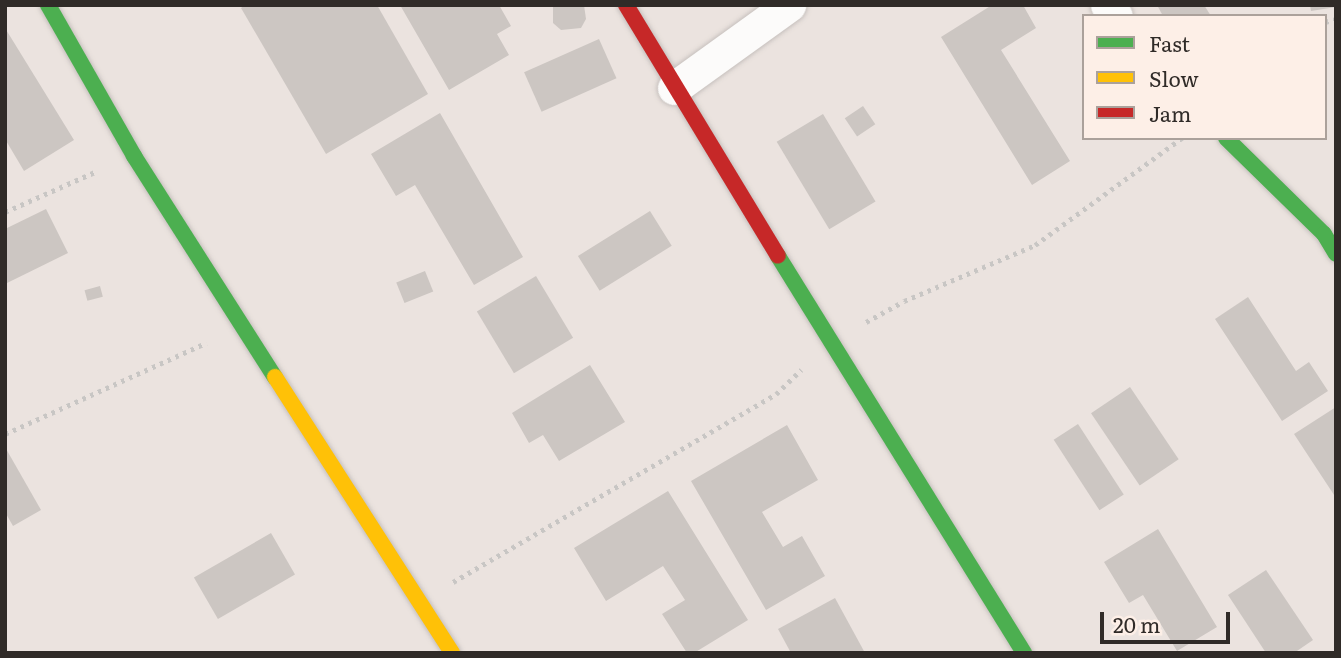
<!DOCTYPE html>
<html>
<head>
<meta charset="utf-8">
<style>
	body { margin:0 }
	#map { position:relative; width:1341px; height:658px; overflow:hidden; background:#ebe3df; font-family:Literata,serif }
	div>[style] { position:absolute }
	.building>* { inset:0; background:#ccc6c2; transform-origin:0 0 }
	.path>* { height:4.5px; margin-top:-2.25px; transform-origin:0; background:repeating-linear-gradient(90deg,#c8c6c4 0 3.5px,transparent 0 8.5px) }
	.roads { filter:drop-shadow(0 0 2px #c6c0bd) drop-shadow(0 0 2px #c6c0bd) }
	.street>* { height:33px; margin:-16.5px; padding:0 16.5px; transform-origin:16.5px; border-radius:16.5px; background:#fcfbfa }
	.fast>* { height:16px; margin:-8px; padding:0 8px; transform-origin:8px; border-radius:8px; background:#4caf50 }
	.slow>* { height:16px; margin:-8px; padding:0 8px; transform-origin:8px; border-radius:8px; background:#ffc107 }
	.jam>* { height:16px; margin:-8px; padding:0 8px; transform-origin:8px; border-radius:8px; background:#c62828 }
	span { translate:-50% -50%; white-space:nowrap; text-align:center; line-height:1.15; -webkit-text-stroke:5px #fdefe7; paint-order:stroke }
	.frame { position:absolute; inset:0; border:7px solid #302b28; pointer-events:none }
	.legend { position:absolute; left:1082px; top:14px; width:245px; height:126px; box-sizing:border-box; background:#fdefe7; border:2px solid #aba19b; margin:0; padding:9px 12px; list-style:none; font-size:21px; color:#302b28 }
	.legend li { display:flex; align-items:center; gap:14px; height:35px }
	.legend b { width:35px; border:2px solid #aba19b }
	.scale { position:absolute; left:1100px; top:612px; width:130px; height:32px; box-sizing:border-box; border:4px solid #302b28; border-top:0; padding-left:9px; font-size:21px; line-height:24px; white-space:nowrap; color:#302b28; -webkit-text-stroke:5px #fdefe7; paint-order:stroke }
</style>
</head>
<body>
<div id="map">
	<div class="building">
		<i style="clip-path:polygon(245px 5px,377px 5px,428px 94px,326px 154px,241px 8px)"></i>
		<i style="clip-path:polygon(400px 5px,499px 5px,511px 26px,497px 34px,509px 55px,449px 90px)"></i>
		<i style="clip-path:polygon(553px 5px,584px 5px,586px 19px,581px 28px,561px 30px,553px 23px)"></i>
		<i style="clip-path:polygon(992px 5px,1023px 5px,1036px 28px,1001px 50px,1070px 161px,1032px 185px,941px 37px)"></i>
		<i style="clip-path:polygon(1157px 5px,1204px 5px,1211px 16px,1163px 16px)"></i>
		<i style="clip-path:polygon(1310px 5px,1336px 5px,1336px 7px,1311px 11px)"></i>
		<i style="clip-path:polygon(5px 28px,74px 140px,24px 171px,5px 139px)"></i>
		<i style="left:599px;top:39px;width:43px;height:82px;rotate:66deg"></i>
		<i style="left:863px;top:106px;width:22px;height:22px;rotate:56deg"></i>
		<i style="clip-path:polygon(440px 113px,523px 257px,474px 285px,415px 185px,396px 196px,371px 154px)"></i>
		<i style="left:823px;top:114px;width:102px;height:54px;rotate:59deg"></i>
		<i style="clip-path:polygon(46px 209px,68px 253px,5px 284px,5px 229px)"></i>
		<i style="left:650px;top:211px;width:41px;height:85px;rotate:58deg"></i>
		<i style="left:425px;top:271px;width:22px;height:31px;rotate:68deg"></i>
		<i style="left:536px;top:276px;width:72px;height:69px;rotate:59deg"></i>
		<i style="left:100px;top:286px;width:11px;height:16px;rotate:75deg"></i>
		<i style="clip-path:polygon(1248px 297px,1296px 371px,1309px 362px,1328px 391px,1282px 421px,1215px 319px)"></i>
		<i style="clip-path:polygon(590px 365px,625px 422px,559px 461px,543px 435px,529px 443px,512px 413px)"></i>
		<i style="left:1130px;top:387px;width:87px;height:47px;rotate:56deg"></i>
		<i style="clip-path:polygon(1336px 407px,1336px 498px,1294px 434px)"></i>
		<i style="left:1078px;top:424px;width:84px;height:29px;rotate:57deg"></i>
		<i style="clip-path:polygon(787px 425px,818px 480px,762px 512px,783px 547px,802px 536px,825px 576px,766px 610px,691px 481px)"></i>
		<i style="clip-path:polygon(5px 447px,41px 510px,13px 526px,5px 512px)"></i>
		<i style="clip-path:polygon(668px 491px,748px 620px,694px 653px,687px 653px,662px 614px,685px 600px,663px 566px,606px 601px,574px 548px)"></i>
		<i style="clip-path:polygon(1158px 529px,1217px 627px,1177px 651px,1143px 595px,1129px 603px,1104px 562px)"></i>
		<i style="left:271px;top:533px;width:48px;height:89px;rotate:60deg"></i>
		<i style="clip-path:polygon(1266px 570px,1313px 640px,1294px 653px,1266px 653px,1228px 595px)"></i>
		<i style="clip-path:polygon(835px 598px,865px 653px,791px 653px,778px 629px)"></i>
	</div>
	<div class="path">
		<i style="left:1325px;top:22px;width:11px;rotate:-15deg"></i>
		<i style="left:5px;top:212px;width:101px;rotate:-24deg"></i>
		<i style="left:866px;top:322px;width:43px;rotate:-28.9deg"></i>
		<i style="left:904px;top:301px;width:142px;rotate:-23.1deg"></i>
		<i style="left:1035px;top:245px;width:182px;rotate:-36.1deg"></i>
		<i style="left:5px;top:434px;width:221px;rotate:-24.4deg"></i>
		<i style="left:453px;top:582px;width:374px;rotate:-30.2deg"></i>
		<i style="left:776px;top:394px;width:35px;rotate:-44deg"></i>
	</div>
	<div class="roads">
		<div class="street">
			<i style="left:1107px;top:5px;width:14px;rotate:51deg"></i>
			<i style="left:674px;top:88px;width:142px;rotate:-35.8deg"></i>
		</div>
		<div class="fast">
			<i style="left:48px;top:5px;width:174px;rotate:60.3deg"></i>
			<i style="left:134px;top:156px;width:262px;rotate:57.5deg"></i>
			<i style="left:1226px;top:138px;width:137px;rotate:44.4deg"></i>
			<i style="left:1324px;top:234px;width:23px;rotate:59deg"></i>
			<i style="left:778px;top:256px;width:467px;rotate:58.2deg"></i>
		</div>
		<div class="slow">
			<i style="left:275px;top:377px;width:328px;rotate:57.3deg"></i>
		</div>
		<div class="jam">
			<i style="left:626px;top:5px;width:293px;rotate:58.8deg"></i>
		</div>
	</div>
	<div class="frame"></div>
	<ul class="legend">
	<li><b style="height:9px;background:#4caf50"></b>Fast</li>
	<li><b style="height:9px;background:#ffc107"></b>Slow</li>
	<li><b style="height:9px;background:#c62828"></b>Jam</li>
	</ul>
	<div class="scale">20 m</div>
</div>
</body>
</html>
